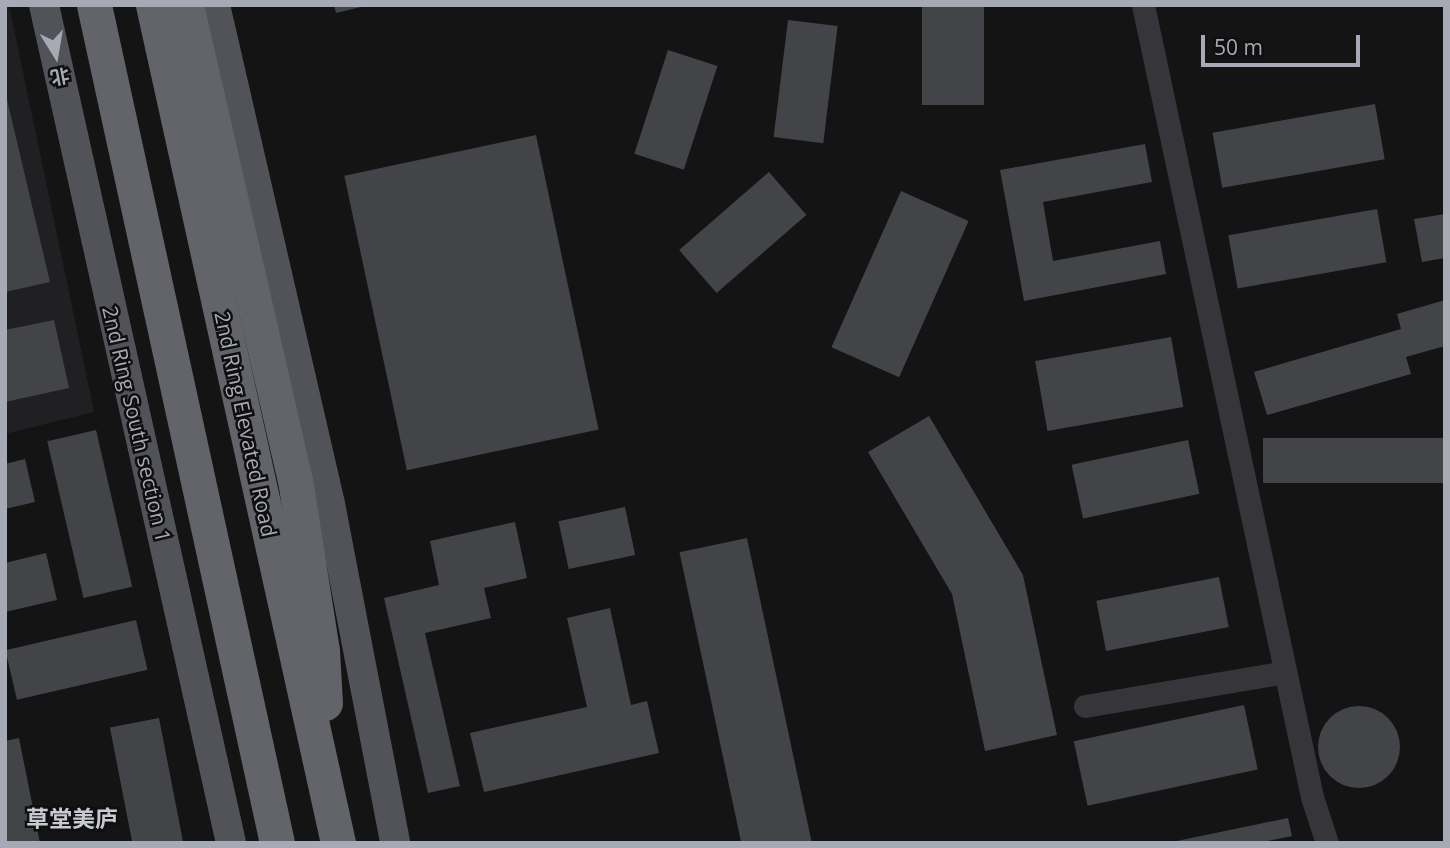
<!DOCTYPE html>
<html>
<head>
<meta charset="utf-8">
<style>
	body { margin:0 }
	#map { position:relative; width:1450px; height:848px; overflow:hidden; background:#141415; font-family:"Open Sans","Noto Sans SC",sans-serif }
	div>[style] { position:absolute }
	.built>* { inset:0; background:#202022 }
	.building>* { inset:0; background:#434448; transform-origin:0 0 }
	.round { border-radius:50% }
	.minor>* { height:23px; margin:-11.5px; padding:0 11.5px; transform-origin:11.5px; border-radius:11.5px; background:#36363a }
	.major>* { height:30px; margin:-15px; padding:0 15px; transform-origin:15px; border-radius:15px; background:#525359 }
	.highway>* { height:35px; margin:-17.5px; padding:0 17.5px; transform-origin:17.5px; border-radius:17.5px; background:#62646a }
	span { translate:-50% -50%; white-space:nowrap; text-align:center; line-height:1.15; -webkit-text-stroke:5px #0f0f10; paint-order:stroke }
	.street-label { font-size:21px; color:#a7aab4 }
	.neighbourhood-label { font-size:23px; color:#c8cad1; font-weight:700 }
	.frame { position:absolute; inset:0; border:7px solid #a7aab4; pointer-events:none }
	.north { position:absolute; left:21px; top:21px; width:70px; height:70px; -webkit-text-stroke:5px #0f0f10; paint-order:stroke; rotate:169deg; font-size:19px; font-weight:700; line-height:28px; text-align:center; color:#a7aab4 }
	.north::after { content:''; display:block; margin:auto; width:24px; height:32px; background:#a7aab4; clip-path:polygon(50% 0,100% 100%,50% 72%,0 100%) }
	.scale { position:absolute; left:1201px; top:35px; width:159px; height:32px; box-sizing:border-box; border:4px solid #a7aab4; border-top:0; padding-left:9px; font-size:21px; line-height:24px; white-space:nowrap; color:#a7aab4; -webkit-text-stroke:5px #0f0f10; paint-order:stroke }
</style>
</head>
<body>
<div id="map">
	<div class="built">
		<i style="clip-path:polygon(5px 5px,9px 5px,94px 412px,5px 434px)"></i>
	</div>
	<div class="building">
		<i style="clip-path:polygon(334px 5px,364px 5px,365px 6px,336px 13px)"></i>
		<i style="left:922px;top:5px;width:62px;height:100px"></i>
		<i style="left:788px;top:20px;width:50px;height:118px;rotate:7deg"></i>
		<i style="left:668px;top:50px;width:52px;height:109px;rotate:18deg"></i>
		<i style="clip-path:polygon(5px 91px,50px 282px,5px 292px)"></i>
		<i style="left:1375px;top:104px;width:56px;height:165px;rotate:80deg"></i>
		<i style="left:536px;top:135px;width:301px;height:196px;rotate:78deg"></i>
		<i style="clip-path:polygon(1145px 144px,1152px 182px,1043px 202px,1053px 261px,1160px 241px,1166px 274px,1024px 301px,1000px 170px)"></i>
		<i style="left:769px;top:172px;width:57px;height:119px;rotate:49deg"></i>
		<i style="left:901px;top:191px;width:74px;height:171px;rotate:24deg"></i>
		<i style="left:1377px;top:209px;width:54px;height:151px;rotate:80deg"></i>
		<i style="clip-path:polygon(1445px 214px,1445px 258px,1422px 262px,1414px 219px)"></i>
		<i style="clip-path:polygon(1445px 300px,1445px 346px,1406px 357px,1411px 374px,1267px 415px,1254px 372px,1401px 329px,1397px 314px)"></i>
		<i style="clip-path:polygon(54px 320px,69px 388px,5px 402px,5px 330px)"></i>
		<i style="left:1171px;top:337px;width:71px;height:138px;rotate:80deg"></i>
		<i style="clip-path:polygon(929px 416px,1023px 575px,1057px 735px,985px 751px,952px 594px,868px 452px)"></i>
		<i style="left:96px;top:430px;width:161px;height:50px;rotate:77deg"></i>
		<i style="left:1445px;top:438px;width:45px;height:182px;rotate:90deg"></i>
		<i style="left:1188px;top:440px;width:55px;height:119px;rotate:78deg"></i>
		<i style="clip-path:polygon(25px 459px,35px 502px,5px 509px,5px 464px)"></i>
		<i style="left:625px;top:507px;width:49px;height:68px;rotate:78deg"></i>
		<i style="clip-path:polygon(515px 522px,527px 578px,484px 588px,491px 618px,425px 633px,460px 786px,428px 793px,384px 598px,439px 585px,430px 541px)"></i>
		<i style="left:747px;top:538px;width:311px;height:69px;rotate:78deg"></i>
		<i style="clip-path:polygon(46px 553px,57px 600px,5px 612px,5px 563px)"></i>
		<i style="left:1219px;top:577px;width:51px;height:125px;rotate:79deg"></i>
		<i style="clip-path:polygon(610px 608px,631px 705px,647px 701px,659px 753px,484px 792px,470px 733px,587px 707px,567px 618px)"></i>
		<i style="left:136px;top:620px;width:51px;height:134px;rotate:77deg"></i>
		<i style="left:1244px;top:705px;width:66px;height:174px;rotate:78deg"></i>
		<i class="round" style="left:1318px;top:706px;width:82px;height:82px"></i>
		<i style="left:159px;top:718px;width:127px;height:50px;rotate:79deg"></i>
		<i style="clip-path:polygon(19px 738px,40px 843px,5px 843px,5px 741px)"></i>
		<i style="clip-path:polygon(1288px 818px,1292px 836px,1258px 843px,1167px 843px)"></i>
	</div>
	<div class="minor">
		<i style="left:1143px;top:5px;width:810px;rotate:77.95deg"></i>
		<i style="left:1312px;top:797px;width:48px;rotate:71.9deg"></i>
		<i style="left:1085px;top:706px;width:203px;rotate:-9.6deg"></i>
	</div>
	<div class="major">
		<i style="left:44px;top:5px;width:859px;rotate:77.42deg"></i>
		<i style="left:215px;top:5px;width:512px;rotate:77.02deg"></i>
		<i style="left:330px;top:504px;width:345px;rotate:79.1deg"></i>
	</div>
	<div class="highway">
		<i style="left:94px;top:5px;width:858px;rotate:77.68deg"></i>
		<i style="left:153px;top:5px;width:858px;rotate:77.55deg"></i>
		<i style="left:186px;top:5px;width:487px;rotate:77.1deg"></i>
		<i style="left:295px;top:480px;width:173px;rotate:81deg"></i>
		<i style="left:322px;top:651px;width:52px;rotate:86.7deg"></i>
	</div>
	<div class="street-label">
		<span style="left:137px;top:424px;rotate:77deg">2nd Ring South section 1</span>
		<span style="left:246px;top:424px;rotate:78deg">2nd Ring Elevated Road</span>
	</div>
	<div class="neighbourhood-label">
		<span style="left:72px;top:818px">草堂美庐</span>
	</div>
	<div class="frame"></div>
	<div class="north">北</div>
	<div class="scale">50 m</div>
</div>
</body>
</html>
